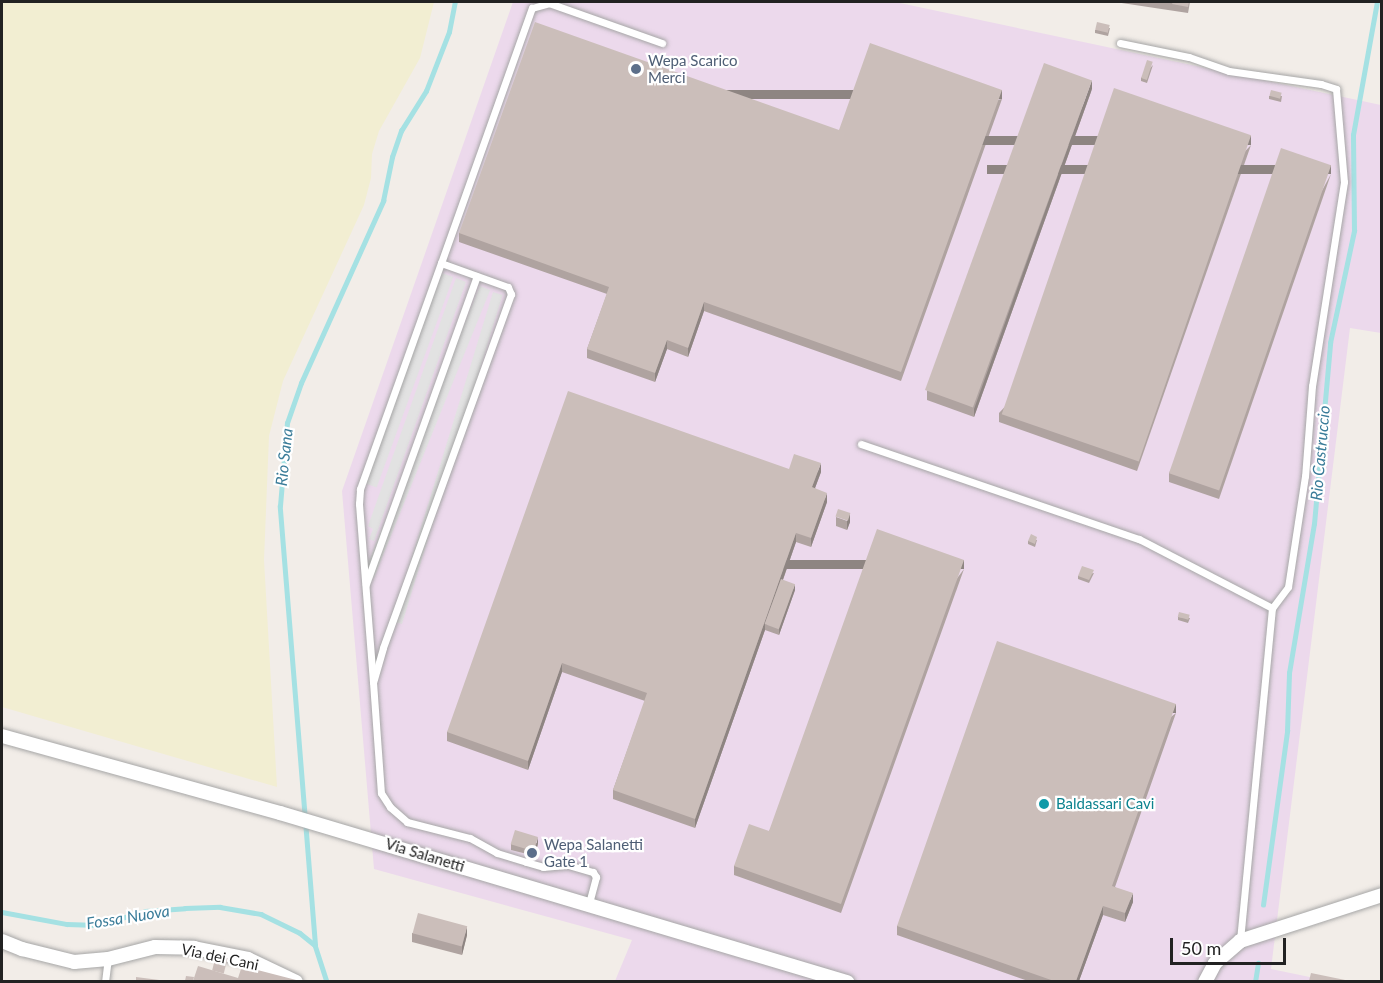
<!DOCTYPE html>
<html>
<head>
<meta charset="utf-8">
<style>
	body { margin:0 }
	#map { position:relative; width:1383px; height:983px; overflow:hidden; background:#f2ede8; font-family:Lato,sans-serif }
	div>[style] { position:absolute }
	.industrial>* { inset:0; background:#ecd9ec }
	.farmland>* { inset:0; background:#f2eed2 }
	.parking>* { inset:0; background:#e2e2e2; transform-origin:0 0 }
	.stream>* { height:4.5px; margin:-2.25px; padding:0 2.25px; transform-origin:2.25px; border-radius:2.25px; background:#a5e1e3 }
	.roads { filter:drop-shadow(0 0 2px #a6a6a6) drop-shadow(0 0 2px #a6a6a6) }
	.service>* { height:7px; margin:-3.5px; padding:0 3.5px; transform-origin:3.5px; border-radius:3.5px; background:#fff }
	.minor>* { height:14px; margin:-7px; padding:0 7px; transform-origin:7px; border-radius:7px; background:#fff }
	.wall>* { inset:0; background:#afa3a0 }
	.shaded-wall>* { inset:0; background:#8e8582; transform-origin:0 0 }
	.building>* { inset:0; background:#cbbeba; transform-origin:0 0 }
	.dots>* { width:16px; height:16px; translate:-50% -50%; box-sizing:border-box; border:3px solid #fff; border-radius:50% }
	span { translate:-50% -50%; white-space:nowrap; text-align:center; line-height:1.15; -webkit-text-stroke:4.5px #fff; paint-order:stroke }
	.service-label { font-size:15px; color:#4e5e75 }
	.left { translate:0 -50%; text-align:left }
	.culture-label { font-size:15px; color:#0d838f }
	.street-label { font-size:15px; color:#222 }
	.water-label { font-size:16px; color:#3a7c99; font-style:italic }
	.frame { position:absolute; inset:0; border:3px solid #222; pointer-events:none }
	.scale { position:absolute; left:1170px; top:938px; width:116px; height:27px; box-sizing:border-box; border:3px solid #222; border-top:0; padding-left:8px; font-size:18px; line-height:21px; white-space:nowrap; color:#222; -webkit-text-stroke:4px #fff; paint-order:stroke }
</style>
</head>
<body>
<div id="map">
	<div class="industrial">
		<i style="clip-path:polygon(513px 2px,895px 2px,1381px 105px,1381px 333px,1350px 328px,1271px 969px,1329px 981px,615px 981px,632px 940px,374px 869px,342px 491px)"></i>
	</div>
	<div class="farmland">
		<i style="clip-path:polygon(2px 2px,434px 2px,420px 58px,379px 131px,372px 154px,371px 178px,364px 205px,283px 381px,269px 436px,264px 560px,277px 787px,2px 707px)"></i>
	</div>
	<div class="parking">
		<i style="left:442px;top:273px;width:12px;height:224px;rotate:20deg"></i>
		<i style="clip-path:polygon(456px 278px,466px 282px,374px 541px,369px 539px,373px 529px,368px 526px)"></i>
		<i style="left:480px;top:286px;width:11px;height:310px;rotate:22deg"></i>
		<i style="left:493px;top:292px;width:10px;height:344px;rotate:17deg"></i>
	</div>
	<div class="stream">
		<i style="left:1263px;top:905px;width:176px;rotate:-82.1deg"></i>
		<i style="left:1287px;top:731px;width:58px;rotate:-88deg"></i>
		<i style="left:1289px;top:673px;width:151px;rotate:-80.5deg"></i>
		<i style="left:1314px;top:524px;width:182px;rotate:-84.9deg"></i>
		<i style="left:1330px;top:343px;width:115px;rotate:-77.9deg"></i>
		<i style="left:1354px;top:231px;width:96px;rotate:-90.6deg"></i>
		<i style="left:1353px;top:135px;width:135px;rotate:-79.8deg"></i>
		<i style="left:2px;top:912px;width:66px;rotate:10.5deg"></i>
		<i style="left:67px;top:924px;width:30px;rotate:2deg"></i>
		<i style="left:97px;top:925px;width:51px;rotate:-15.9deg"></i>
		<i style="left:146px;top:911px;width:39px;rotate:-4deg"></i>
		<i style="left:185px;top:908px;width:35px;rotate:-2deg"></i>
		<i style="left:220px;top:907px;width:42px;rotate:9.7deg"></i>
		<i style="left:261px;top:914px;width:43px;rotate:26deg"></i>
		<i style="left:300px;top:933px;width:19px;rotate:39deg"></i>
		<i style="left:315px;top:945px;width:39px;rotate:72deg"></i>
		<i style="left:315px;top:945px;width:440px;rotate:-94.6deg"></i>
		<i style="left:280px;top:506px;width:83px;rotate:-85.2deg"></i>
		<i style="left:287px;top:423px;width:42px;rotate:-70.7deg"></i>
		<i style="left:301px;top:383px;width:200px;rotate:-65.7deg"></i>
		<i style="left:383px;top:201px;width:45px;rotate:-78.4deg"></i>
		<i style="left:392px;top:157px;width:28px;rotate:-71deg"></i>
		<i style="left:401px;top:131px;width:47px;rotate:-58deg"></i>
		<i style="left:426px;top:91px;width:63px;rotate:-68.7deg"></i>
		<i style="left:449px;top:32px;width:31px;rotate:-79deg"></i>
		<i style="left:1255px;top:982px;width:19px;rotate:-81deg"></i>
	</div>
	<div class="roads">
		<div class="service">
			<i style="left:1120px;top:43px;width:70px;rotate:11.5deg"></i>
			<i style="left:1189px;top:57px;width:42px;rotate:19.3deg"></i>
			<i style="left:1229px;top:71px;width:93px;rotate:8deg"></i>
			<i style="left:1321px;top:84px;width:16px;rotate:18deg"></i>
			<i style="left:1336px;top:89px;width:93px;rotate:85.1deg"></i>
			<i style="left:1344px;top:182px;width:206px;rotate:98.9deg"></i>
			<i style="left:1312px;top:386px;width:90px;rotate:94.4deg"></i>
			<i style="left:1305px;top:476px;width:112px;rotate:98.7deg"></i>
			<i style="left:1288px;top:587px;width:26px;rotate:127deg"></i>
			<i style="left:441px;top:263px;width:271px;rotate:-70.4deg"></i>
			<i style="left:532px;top:8px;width:18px;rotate:-16deg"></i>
			<i style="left:549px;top:3px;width:120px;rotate:19.5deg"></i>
			<i style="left:861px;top:444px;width:294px;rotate:18.9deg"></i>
			<i style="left:1139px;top:539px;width:150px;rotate:27.4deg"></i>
			<i style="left:1272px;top:608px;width:335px;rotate:95.5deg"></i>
			<i style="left:366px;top:584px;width:327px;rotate:-70.2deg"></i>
			<i style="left:373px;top:682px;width:179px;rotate:-94.5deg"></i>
			<i style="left:359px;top:504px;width:15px;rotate:-86deg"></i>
			<i style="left:360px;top:489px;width:240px;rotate:-70.3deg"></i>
			<i style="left:441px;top:263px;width:71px;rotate:19.7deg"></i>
			<i style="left:508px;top:287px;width:8px;rotate:67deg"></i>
			<i style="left:511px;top:294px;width:376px;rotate:109.9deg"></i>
			<i style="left:383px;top:648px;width:35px;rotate:106deg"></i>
			<i style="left:373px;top:682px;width:111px;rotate:85.9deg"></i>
			<i style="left:381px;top:793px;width:17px;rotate:57deg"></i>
			<i style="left:390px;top:807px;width:23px;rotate:41deg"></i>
			<i style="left:407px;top:822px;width:65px;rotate:14.3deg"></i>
			<i style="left:470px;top:838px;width:31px;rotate:29deg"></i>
			<i style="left:497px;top:853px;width:30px;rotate:17deg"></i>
			<i style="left:526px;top:862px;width:18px;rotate:16deg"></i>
			<i style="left:543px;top:867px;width:25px;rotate:-5deg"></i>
			<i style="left:568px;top:865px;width:26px;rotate:16deg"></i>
			<i style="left:593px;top:872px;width:6px;rotate:59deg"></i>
			<i style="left:596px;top:877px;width:28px;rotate:105deg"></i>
			<i style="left:105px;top:982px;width:23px;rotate:-83deg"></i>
		</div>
		<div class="minor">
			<i style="left:2px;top:736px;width:288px;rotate:15.5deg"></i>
			<i style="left:280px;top:813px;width:592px;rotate:16.6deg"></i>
			<i style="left:2px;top:941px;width:22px;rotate:22deg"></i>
			<i style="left:22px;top:949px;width:54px;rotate:14deg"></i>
			<i style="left:74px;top:962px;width:34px;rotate:-5deg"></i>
			<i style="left:108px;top:959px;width:49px;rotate:-14.3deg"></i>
			<i style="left:155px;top:947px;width:39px;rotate:1deg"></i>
			<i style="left:194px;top:948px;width:55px;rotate:11.5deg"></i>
			<i style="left:248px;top:959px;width:53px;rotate:25.6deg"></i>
			<i style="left:1205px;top:982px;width:21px;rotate:-62deg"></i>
			<i style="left:1215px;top:963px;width:33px;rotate:-41deg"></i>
			<i style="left:1240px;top:941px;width:149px;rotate:-17.9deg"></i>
		</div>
	</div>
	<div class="wall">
		<i style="clip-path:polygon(1115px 2px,1190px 2px,1188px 13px)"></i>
		<i style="clip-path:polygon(1110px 28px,1108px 36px,1095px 33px,1095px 30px)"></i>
		<i style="clip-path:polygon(1153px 65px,1147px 83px,1141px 81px,1141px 78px)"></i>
		<i style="clip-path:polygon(1092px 89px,974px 417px,927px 400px,927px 391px)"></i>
		<i style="clip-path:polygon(1269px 96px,1282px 96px,1281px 102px,1269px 99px)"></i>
		<i style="clip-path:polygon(1002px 99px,901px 381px,704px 311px,688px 357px,667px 349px,655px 382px,587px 358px,587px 349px,607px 294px,459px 242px,459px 233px,839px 130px)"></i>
		<i style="clip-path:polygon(1251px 145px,1137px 471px,999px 422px,999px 413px)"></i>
		<i style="clip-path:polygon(1331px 174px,1219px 499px,1169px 482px,1169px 473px)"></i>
		<i style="clip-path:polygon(789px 469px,821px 472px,815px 488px,827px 502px,811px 547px,796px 542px,783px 580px,795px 590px,779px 635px,765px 630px,695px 828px,613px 799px,613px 790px,645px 701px,562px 672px,528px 770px,447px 741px,447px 732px)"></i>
		<i style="clip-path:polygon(836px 517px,850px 522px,847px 530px,836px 526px)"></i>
		<i style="clip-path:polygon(1037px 540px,1035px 547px,1028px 544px,1028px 541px)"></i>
		<i style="clip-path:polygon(964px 569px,841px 913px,734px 875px,734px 866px,769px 831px)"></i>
		<i style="clip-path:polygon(1094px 573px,1089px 583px,1078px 579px,1078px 576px)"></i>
		<i style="clip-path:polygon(1178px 617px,1190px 618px,1188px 623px,1178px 620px)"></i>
		<i style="clip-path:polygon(1176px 713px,1115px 887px,1133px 902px,1125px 922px,1103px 915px,1079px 981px,1028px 981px,897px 935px,897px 926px)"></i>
		<i style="clip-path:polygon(538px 843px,535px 856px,511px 850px,511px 844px)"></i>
		<i style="clip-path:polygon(412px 933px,467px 935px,462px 955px,412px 942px)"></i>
	</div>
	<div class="shaded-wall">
		<i style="clip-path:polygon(1092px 80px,1092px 89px,974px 417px,974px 409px)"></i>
		<i style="left:1002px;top:90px;width:9px;height:300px;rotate:90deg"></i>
		<i style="left:1251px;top:136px;width:9px;height:345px;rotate:90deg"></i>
		<i style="left:1331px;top:165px;width:9px;height:344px;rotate:90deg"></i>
		<i style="clip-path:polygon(704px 302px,704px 311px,688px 357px,688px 348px)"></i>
		<i style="clip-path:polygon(667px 340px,667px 349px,655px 382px,655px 373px)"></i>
		<i style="clip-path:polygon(821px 463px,821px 472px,812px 496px,812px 487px)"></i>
		<i style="clip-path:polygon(827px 493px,827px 502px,811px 547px,811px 538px)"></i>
		<i style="clip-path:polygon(850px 513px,850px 522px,847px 530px,847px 521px)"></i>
		<i style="clip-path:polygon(796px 533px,796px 542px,767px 625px,765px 624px,765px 630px,695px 828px,695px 819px)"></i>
		<i style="left:964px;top:560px;width:9px;height:365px;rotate:90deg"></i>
		<i style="clip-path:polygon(795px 584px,795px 590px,779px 635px,779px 629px)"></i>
		<i style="clip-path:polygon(562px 663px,562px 672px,528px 770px,528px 761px)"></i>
		<i style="left:1176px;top:704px;width:9px;height:193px;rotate:90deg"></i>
		<i style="clip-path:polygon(538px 837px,538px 843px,535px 856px,535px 850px)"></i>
		<i style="clip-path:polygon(1133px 893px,1133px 902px,1125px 922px,1125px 913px)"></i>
		<i style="clip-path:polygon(1103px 906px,1103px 915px,1079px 981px,1076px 981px)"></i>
		<i style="clip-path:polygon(467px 926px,467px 935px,462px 955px,462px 946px)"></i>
	</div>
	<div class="building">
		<i style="clip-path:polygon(1173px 2px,1189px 2px,1188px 7px,1172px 4px)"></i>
		<i style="clip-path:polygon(535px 22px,839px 130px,870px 43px,1002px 90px,901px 372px,704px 302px,688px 348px,667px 340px,655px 373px,587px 349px,609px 287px,459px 233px)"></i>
		<i style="left:1097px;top:22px;width:13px;height:8px;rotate:13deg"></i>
		<i style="left:1147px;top:60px;width:6px;height:19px;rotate:18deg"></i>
		<i style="left:1044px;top:63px;width:51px;height:348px;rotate:20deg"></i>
		<i style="left:1114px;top:88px;width:145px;height:345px;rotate:19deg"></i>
		<i style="left:1271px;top:90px;width:11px;height:6px;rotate:15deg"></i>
		<i style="left:1281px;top:148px;width:53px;height:344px;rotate:19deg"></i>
		<i style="clip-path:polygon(568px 391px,789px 469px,794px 454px,821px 463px,812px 487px,827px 493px,811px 538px,796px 533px,695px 819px,613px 790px,647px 693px,562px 663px,528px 761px,447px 732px)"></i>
		<i style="left:838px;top:509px;width:13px;height:8px;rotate:18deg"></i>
		<i style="clip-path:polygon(877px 529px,964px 560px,841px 904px,734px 866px,749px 824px,769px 831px)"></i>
		<i style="clip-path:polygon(1031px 534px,1037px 537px,1035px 544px,1028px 541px)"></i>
		<i style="clip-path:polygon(1082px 566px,1094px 570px,1089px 580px,1078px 576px)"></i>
		<i style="left:781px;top:579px;width:15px;height:48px;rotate:20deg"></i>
		<i style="left:1179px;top:612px;width:11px;height:5px;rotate:15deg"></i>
		<i style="clip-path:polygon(997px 641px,1176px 704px,1112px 886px,1133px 893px,1125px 913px,1103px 906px,1076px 981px,1054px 981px,897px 926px)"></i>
		<i style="left:515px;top:830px;width:24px;height:15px;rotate:17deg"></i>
		<i style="left:418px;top:913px;width:51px;height:21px;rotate:15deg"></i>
		<i style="left:216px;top:955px;width:12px;height:16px;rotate:14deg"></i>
		<i style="clip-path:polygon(198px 966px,238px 978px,242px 966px,300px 981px,193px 981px)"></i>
		<i style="clip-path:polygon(1311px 973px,1350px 981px,1309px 981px)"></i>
		<i style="clip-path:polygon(186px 976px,194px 977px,193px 981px,185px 981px)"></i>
		<i style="clip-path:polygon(136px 977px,167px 981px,136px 981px)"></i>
	</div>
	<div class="dots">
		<i style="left:636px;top:69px;background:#5c6f8a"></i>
		<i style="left:1044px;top:804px;background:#0f9aa8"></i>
		<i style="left:532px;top:853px;background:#5c6f8a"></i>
	</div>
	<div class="service-label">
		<span class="left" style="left:648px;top:69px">Wepa Scarico<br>Merci</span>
		<span class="left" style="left:544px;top:853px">Wepa Salanetti<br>Gate 1</span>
	</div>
	<div class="culture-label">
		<span class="left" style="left:1056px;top:804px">Baldassari Cavi</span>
	</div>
	<div class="street-label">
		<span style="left:425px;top:855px;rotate:17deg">Via Salanetti</span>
		<span style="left:220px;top:957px;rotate:12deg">Via dei Cani</span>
	</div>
	<div class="water-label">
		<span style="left:1320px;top:453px;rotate:-85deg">Rio Castruccio</span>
		<span style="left:284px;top:457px;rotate:-84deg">Rio Sana</span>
		<span style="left:128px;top:917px;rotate:-9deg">Fossa Nuova</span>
	</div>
	<div class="frame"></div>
	<div class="scale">50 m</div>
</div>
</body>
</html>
